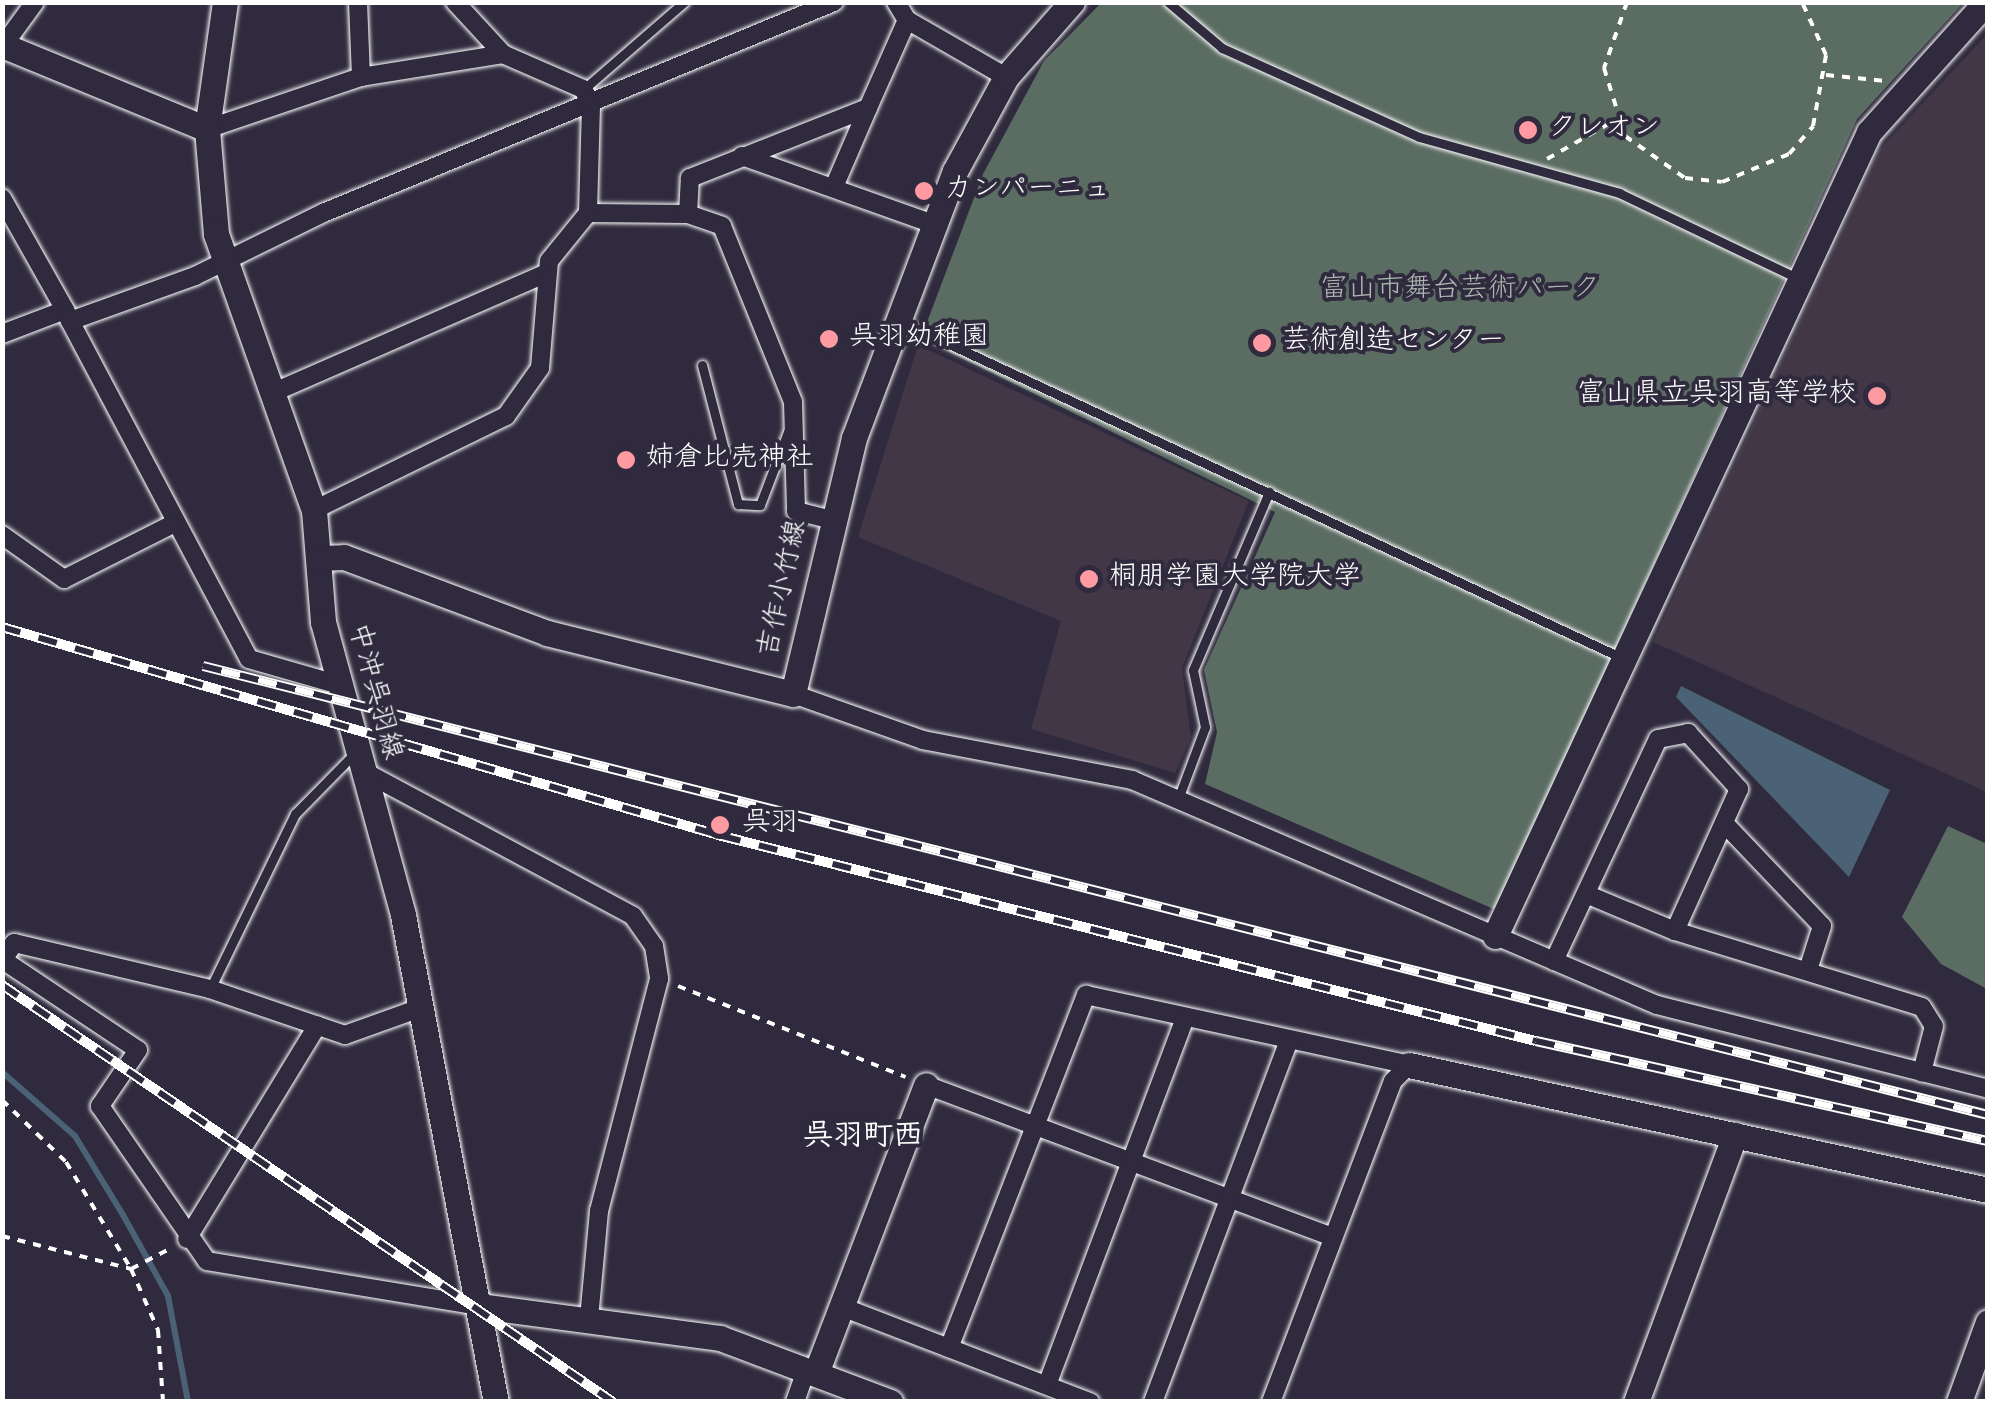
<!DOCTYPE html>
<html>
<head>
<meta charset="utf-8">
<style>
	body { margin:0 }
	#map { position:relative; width:1990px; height:1404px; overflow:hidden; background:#2f2a3d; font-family:"Gochi Hand","Klee One",sans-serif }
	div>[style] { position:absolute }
	.built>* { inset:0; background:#413747 }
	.green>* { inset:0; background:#5b6c63 }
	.water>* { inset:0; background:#4b6176 }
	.stream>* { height:6px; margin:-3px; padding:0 3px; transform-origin:3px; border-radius:3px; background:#4b6176 }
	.path>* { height:4px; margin-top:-2px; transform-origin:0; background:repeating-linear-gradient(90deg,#fff 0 8px,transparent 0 16px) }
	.roads { filter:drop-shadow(0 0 2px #fff) drop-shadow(0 0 2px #fff) }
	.lane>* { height:9px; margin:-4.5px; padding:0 4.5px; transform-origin:4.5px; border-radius:4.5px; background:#2f2a3d }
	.street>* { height:18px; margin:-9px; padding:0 9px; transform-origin:9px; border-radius:9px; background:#2f2a3d }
	.secondary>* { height:25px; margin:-12.5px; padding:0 12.5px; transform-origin:12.5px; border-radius:12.5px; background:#2f2a3d }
	.rail>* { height:10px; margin-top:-5px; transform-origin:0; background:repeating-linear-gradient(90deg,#2f2a3d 0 19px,#fff 0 38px); box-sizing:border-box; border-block:2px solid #fff }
	.dots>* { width:28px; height:28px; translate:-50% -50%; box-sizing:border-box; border:5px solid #2f2a3d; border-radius:50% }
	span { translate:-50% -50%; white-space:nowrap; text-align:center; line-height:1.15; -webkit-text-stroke:8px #2f2a3d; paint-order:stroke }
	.poi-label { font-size:28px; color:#fff }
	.left { translate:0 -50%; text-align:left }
	.right { translate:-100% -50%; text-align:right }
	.park-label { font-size:28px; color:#adb6b1 }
	.street-label { font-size:28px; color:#fff }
	.neighbourhood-label { font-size:30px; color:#fff; font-weight:700 }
	.frame { position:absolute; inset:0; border:5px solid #fff; pointer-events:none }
</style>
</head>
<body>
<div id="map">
	<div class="built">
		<i style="clip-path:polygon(1987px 34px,1987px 792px,1653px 642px,1878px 151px)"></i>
		<i style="clip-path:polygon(918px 345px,1249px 501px,1182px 668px,1191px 737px,1175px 773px,1031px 729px,1061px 621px,858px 537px)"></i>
	</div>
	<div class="green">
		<i style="clip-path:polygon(1101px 3px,1963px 3px,1857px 119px,1496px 910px,1205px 784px,1217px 732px,1204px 670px,1275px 512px,921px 338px,983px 174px,1044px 61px)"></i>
		<i style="clip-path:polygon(1948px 826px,1987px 844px,1987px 989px,1941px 964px,1902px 917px)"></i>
	</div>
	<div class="water">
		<i style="clip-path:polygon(1681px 686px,1890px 790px,1849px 877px,1676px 697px)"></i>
	</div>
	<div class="stream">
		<i style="left:2px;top:1072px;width:97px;rotate:41.2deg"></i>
		<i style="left:75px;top:1136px;width:92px;rotate:58.7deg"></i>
		<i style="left:123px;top:1215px;width:93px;rotate:60.9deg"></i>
		<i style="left:168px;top:1296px;width:108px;rotate:79.3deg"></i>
	</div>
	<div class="path">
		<i style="left:1627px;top:2px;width:70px;rotate:109.2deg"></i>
		<i style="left:1604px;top:68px;width:71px;rotate:72.8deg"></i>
		<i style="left:1625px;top:136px;width:73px;rotate:35deg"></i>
		<i style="left:1685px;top:178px;width:37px;rotate:6deg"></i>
		<i style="left:1722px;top:182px;width:73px;rotate:-22.7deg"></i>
		<i style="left:1789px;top:154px;width:37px;rotate:-49deg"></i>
		<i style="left:1813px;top:126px;width:72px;rotate:-79.6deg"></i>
		<i style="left:1826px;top:55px;width:58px;rotate:-114.4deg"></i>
		<i style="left:1826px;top:75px;width:60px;rotate:5.7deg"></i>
		<i style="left:1547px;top:159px;width:81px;rotate:-29.7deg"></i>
		<i style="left:678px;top:986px;width:245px;rotate:21.8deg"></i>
		<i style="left:2px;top:1100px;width:89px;rotate:44.1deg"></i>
		<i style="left:66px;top:1162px;width:125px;rotate:58.7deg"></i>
		<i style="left:131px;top:1269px;width:67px;rotate:66.1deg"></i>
		<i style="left:158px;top:1330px;width:72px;rotate:86deg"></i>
		<i style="left:2px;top:1236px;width:133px;rotate:14.3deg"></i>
		<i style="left:131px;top:1269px;width:47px;rotate:-27.6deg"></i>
	</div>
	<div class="roads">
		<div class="lane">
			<i style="left:1168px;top:2px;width:71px;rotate:40.4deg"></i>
			<i style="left:1222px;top:48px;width:216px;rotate:24.3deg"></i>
			<i style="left:1419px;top:137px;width:208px;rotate:15.6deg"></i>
			<i style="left:1619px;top:193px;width:197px;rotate:25.5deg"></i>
			<i style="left:584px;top:89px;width:133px;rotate:-41deg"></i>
			<i style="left:900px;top:321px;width:795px;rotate:25.02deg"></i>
			<i style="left:702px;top:365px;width:144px;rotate:75.5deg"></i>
			<i style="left:738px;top:504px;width:22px;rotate:3deg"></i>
			<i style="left:760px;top:505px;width:81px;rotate:-69.1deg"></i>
			<i style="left:1178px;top:799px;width:77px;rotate:-69.4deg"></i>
			<i style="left:1205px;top:727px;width:58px;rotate:-101.9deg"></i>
			<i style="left:1193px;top:670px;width:194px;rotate:-66.9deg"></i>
			<i style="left:210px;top:989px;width:195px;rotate:-64.1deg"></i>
			<i style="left:295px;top:814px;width:86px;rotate:-45.5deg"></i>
		</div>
		<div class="street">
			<i style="left:358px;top:2px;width:75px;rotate:87.7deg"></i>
			<i style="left:896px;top:2px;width:21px;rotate:59deg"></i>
			<i style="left:907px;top:20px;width:114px;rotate:29.9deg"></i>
			<i style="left:3px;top:46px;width:54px;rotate:-54deg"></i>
			<i style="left:207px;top:129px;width:163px;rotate:-18.7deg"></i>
			<i style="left:361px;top:77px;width:144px;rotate:-9.2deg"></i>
			<i style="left:742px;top:156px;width:206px;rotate:19.6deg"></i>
			<i style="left:834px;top:187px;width:86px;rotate:-66.7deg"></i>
			<i style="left:2px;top:198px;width:129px;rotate:60.6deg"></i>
			<i style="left:588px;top:213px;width:100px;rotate:0.6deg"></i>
			<i style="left:688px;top:214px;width:36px;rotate:19deg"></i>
			<i style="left:722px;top:226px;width:190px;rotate:68deg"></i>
			<i style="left:793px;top:402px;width:109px;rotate:88.4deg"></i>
			<i style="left:796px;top:511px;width:36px;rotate:14deg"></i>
			<i style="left:688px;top:214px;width:36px;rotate:-87deg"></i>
			<i style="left:690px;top:178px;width:191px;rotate:-21.5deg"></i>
			<i style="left:868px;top:108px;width:96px;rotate:-66.1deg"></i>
			<i style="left:70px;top:321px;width:382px;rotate:62.1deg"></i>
			<i style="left:249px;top:659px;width:91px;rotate:16deg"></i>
			<i style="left:2px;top:334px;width:67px;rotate:-20.9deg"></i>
			<i style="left:65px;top:310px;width:12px;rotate:66deg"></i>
			<i style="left:70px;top:321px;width:133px;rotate:-19.8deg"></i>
			<i style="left:195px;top:276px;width:143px;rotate:-26.2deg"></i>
			<i style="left:323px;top:213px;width:553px;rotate:-22.44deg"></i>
			<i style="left:272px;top:393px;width:298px;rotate:-23.6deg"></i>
			<i style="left:314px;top:510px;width:214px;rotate:-26.1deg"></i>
			<i style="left:506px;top:416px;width:59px;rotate:-54.7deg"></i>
			<i style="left:540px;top:368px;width:107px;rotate:-85.2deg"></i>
			<i style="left:549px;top:261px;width:62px;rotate:-50.9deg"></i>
			<i style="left:588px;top:213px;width:110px;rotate:-88.4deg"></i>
			<i style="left:591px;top:103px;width:16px;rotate:-120deg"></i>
			<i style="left:583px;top:89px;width:87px;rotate:-156.4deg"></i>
			<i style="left:503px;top:54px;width:71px;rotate:-132.7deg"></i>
			<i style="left:2px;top:535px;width:76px;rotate:35.4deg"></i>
			<i style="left:64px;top:579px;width:122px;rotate:-26.8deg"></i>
			<i style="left:793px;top:694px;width:138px;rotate:19.5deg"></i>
			<i style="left:923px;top:740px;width:213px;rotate:10.8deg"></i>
			<i style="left:1132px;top:780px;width:571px;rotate:23.2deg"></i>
			<i style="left:1657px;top:1005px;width:341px;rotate:14.2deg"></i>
			<i style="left:363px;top:771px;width:306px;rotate:28.2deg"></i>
			<i style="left:633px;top:916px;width:37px;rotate:55deg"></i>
			<i style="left:654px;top:946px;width:33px;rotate:81deg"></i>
			<i style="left:659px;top:979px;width:240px;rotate:104.5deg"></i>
			<i style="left:599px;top:1211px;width:107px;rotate:95.3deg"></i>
			<i style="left:1724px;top:823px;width:142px;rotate:46.4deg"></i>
			<i style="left:1822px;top:926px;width:43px;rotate:107.6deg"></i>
			<i style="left:1586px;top:894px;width:96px;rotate:22.6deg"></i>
			<i style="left:1675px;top:931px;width:258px;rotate:17.1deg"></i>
			<i style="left:1922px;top:1007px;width:22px;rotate:58deg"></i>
			<i style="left:1934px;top:1026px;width:48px;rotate:104.6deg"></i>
			<i style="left:1554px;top:961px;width:245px;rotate:-64.9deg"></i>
			<i style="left:1658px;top:739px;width:31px;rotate:-11deg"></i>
			<i style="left:1688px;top:733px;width:76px;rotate:47.7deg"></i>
			<i style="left:1739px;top:789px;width:156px;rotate:114.3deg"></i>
			<i style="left:423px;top:1007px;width:83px;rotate:160.3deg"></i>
			<i style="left:345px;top:1035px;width:143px;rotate:-161.2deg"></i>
			<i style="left:210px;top:989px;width:201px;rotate:-166.8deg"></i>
			<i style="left:14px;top:943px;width:20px;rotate:123deg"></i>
			<i style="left:3px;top:960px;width:162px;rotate:33.7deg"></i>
			<i style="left:138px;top:1050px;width:68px;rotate:124.2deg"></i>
			<i style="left:100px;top:1106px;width:188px;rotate:55.4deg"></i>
			<i style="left:207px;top:1261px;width:277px;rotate:9.4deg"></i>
			<i style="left:926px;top:1085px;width:434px;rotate:20.5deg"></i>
			<i style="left:187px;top:1239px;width:250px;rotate:-58.6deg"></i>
			<i style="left:842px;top:1307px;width:266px;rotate:21deg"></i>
			<i style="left:949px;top:1348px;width:379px;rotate:-68.8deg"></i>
			<i style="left:1086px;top:995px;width:330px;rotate:12.2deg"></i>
			<i style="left:1047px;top:1385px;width:392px;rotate:-69.4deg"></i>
			<i style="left:795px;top:1402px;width:34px;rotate:-71deg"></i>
			<i style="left:1153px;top:1402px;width:384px;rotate:-69.4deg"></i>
			<i style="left:1271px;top:1402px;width:343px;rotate:-69.2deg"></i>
			<i style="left:1393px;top:1081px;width:23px;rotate:-45deg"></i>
		</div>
		<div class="secondary">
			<i style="left:225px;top:2px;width:128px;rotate:98.1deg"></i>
			<i style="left:207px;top:129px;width:105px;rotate:85.1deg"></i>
			<i style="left:216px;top:234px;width:293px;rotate:70.5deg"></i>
			<i style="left:314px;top:510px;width:112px;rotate:85.4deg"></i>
			<i style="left:323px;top:622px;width:304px;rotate:74.7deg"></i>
			<i style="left:403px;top:915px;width:496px;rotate:79.2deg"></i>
			<i style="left:2px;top:45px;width:222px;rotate:22.3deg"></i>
			<i style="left:319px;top:558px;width:25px;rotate:-2deg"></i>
			<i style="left:344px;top:557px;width:217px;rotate:20.5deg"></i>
			<i style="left:547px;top:633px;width:253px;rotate:13.9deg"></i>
			<i style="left:793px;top:694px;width:263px;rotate:-76.6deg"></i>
			<i style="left:854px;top:438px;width:285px;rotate:-69.3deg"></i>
			<i style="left:955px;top:171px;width:107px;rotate:-61.5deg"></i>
			<i style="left:1006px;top:77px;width:100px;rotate:-48.7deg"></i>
			<i style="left:1495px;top:936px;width:887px;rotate:-65.05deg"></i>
			<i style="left:1869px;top:132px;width:175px;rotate:-48deg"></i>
			<i style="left:1409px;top:1065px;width:592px;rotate:12.18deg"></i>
			<i style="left:480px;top:1306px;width:242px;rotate:7.6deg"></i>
			<i style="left:720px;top:1338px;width:182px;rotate:20.6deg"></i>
			<i style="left:816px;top:1373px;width:308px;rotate:-69.1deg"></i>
			<i style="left:1636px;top:1402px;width:285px;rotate:-69.7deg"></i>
			<i style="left:1959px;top:1402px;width:85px;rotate:-70.1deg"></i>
		</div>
	</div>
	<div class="rail">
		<i style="left:2px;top:627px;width:750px;rotate:16.19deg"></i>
		<i style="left:722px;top:836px;width:839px;rotate:14.14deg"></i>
		<i style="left:1536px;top:1041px;width:463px;rotate:12.5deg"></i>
		<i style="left:203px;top:666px;width:1841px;rotate:14.12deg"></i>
		<i style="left:2px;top:985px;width:740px;rotate:34.31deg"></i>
	</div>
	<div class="dots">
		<i style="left:1528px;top:130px;background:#ff9aa2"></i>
		<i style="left:924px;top:191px;background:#ff9aa2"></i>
		<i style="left:829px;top:339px;background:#ff9aa2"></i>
		<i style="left:1262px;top:343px;background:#ff9aa2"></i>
		<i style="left:1877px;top:396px;background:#ff9aa2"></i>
		<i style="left:626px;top:460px;background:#ff9aa2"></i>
		<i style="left:1089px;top:579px;background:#ff9aa2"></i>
		<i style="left:720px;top:825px;background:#ff9aa2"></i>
	</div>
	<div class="poi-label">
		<span class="left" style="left:1548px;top:130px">クレオン</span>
		<span class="left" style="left:944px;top:191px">カンパーニュ</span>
		<span class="left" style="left:849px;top:339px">呉羽幼稚園</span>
		<span class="left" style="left:1282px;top:343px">芸術創造センター</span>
		<span class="right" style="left:1857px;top:396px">富山県立呉羽高等学校</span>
		<span class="left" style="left:646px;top:460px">姉倉比売神社</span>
		<span class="left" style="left:1109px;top:579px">桐朋学園大学院大学</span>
		<span class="left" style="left:742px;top:825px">呉羽</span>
	</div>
	<div class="park-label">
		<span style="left:1460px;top:291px">富山市舞台芸術パーク</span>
	</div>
	<div class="street-label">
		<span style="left:785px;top:589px;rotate:-78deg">吉作小竹線</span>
		<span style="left:373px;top:692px;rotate:75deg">中沖呉羽線</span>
	</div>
	<div class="neighbourhood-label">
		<span style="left:863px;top:1139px">呉羽町西</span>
	</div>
	<div class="frame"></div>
</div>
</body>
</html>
